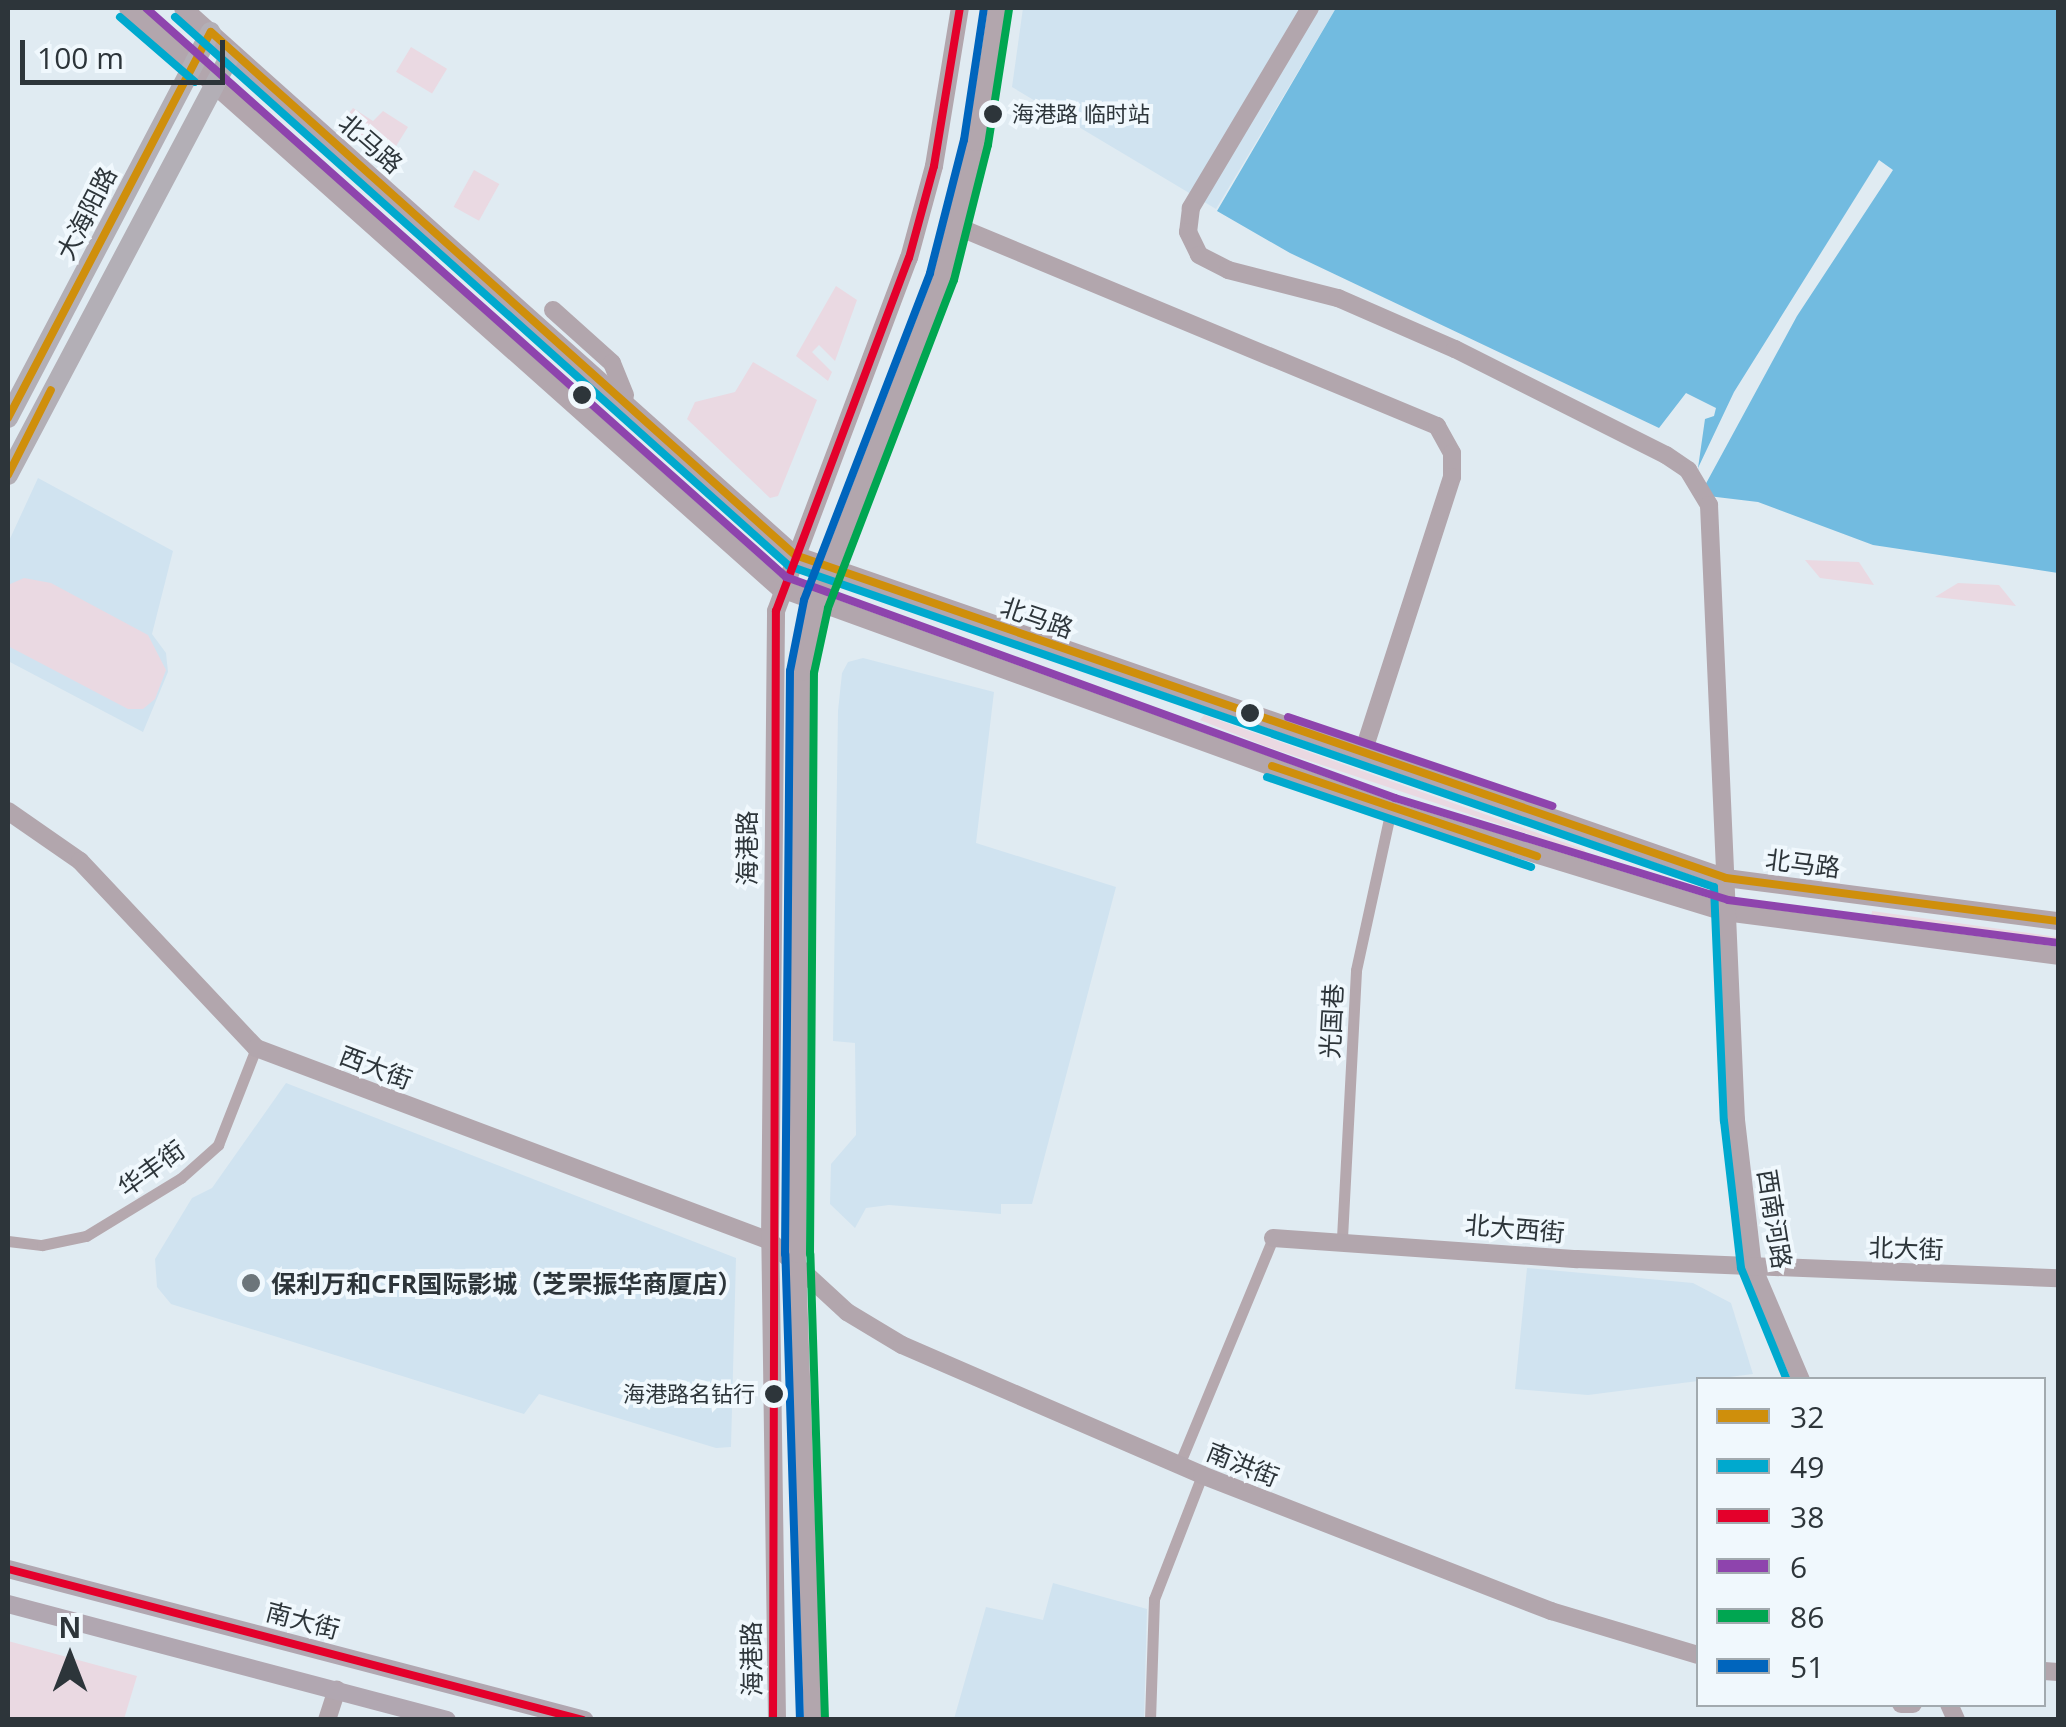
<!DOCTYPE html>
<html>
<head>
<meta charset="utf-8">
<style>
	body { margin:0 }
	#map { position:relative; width:2066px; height:1727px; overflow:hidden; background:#e0ebf2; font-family:"Open Sans","Noto Sans SC",sans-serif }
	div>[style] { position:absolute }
	.built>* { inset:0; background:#d0e3f0 }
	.green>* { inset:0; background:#ead9e2; transform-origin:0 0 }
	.water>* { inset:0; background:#72bbe0 }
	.pier>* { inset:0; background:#e0ebf2 }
	.street>* { height:11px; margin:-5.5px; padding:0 5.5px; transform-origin:5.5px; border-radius:5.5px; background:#b5a8ae }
	.secondary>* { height:18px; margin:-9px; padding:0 9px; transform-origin:9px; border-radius:9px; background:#b2a6ad }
	.primary>* { height:18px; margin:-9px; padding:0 9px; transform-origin:9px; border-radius:9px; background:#b1a7b1 }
	.highway>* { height:20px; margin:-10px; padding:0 10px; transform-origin:10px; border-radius:10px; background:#b3afb6 }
	.bus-1>* { height:8px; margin:-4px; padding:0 4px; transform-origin:4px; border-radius:4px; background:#cf8f0c }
	.bus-2>* { height:8px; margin:-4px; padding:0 4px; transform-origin:4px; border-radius:4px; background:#00a9ce }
	.bus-3>* { height:8px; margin:-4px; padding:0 4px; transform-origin:4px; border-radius:4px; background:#e4002b }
	.bus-4>* { height:8px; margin:-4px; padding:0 4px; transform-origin:4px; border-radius:4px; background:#8e44ad }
	.bus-5>* { height:8px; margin:-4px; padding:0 4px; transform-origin:4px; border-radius:4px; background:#00a651 }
	.bus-6>* { height:8px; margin:-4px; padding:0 4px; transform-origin:4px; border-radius:4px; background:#0065bd }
	.dots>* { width:28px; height:28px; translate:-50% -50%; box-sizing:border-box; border:5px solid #f0f8fd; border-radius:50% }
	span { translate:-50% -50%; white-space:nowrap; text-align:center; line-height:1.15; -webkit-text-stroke:8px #f0f8fd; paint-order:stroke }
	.bus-label { font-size:22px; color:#2d353a }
	.left { translate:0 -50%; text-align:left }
	.right { translate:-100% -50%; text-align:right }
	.street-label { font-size:25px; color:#2d353a }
	.poi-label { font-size:25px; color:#2d353a; font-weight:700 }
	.frame { position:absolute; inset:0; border:10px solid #2d353a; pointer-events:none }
	.legend { position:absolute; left:1696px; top:1377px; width:350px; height:330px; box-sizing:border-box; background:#f0f8fd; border:2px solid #a2aaaf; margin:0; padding:12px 18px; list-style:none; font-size:30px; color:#2d353a }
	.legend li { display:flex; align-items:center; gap:20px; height:50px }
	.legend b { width:50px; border:2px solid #a2aaaf }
	.north { position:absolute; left:20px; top:1607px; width:100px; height:100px; -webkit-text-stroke:8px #f0f8fd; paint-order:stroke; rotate:0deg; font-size:28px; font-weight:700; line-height:40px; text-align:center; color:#2d353a }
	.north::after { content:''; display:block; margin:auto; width:35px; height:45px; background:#2d353a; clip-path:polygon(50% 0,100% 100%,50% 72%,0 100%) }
	.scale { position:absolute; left:20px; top:40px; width:205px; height:45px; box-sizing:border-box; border:5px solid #2d353a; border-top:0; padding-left:12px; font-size:30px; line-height:35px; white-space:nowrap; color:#2d353a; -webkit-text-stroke:8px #f0f8fd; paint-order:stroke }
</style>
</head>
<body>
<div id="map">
	<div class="built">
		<i style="clip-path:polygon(1023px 8px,1336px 8px,1216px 209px,1012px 87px)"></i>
		<i style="clip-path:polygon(38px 478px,173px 551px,152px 634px,166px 653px,168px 672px,143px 732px,8px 661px,8px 543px)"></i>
		<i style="clip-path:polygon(863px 658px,994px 692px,976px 843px,1116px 887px,1032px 1204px,1001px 1204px,1001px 1214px,889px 1205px,866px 1208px,855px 1228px,830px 1204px,831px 1164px,856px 1135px,855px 1043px,833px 1041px,838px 711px,842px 673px,848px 662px)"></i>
		<i style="clip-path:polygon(286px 1083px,736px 1258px,731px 1447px,716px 1448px,539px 1394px,524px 1414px,171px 1304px,157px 1287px,155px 1259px,192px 1198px,212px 1188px)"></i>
		<i style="clip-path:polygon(1527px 1268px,1693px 1283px,1731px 1303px,1753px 1374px,1588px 1395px,1515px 1389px)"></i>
		<i style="clip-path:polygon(1053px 1583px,1147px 1609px,1144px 1719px,954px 1719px,986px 1607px,1043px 1620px)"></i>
	</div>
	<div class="green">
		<i style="left:411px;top:47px;width:42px;height:29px;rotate:31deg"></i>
		<i style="clip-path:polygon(353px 108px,373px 121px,383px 111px,408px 127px,388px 159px,344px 120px)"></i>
		<i style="left:474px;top:170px;width:29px;height:42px;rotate:29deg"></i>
		<i style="clip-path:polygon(836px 286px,857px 300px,835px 361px,819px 345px,812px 352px,832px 372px,828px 381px,796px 356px)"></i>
		<i style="clip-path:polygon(753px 362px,817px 400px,778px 496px,770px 498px,687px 419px,695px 402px,735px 392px)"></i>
		<i style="clip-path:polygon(1805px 560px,1859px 562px,1874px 585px,1820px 578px)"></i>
		<i style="clip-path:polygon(24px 578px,51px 583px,148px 635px,166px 670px,155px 699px,143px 709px,128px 709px,8px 646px,8px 585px)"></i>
		<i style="clip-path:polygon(1958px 583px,1999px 585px,2016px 606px,1935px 597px)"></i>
		<i style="clip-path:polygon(1204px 715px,1583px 849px,1588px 854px,1265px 746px,1200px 720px)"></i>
		<i style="left:1872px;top:911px;width:188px;height:10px;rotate:8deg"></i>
		<i style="clip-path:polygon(8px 1641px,137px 1676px,124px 1719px,8px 1719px)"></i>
	</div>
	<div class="water">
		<i style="clip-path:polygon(1336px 8px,2058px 8px,2058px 573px,1873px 545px,1758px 502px,1708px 496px,1698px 468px,1705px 419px,1714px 416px,1716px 408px,1686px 393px,1659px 428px,1290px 253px,1217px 211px)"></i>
	</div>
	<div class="pier">
		<i style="clip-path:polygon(1879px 160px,1893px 170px,1797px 316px,1703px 489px,1698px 468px,1734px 392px)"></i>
	</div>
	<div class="street">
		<i style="left:1342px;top:1238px;width:268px;rotate:-87deg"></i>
		<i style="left:1356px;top:970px;width:164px;rotate:-77.7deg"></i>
		<i style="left:8px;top:1241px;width:34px;rotate:7deg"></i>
		<i style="left:42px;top:1245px;width:45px;rotate:-11.6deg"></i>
		<i style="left:86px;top:1236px;width:111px;rotate:-31.4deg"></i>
		<i style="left:181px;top:1178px;width:50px;rotate:-41.7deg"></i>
		<i style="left:218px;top:1145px;width:104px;rotate:-68.6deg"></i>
		<i style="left:1179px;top:1465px;width:246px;rotate:-67.5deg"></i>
		<i style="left:1150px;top:1720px;width:121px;rotate:-88.1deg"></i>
		<i style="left:1154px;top:1599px;width:133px;rotate:-68.8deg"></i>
	</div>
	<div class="secondary">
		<i style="left:128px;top:8px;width:872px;rotate:41.7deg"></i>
		<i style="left:779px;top:588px;width:651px;rotate:19.94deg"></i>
		<i style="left:1391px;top:810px;width:349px;rotate:17deg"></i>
		<i style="left:1725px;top:912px;width:336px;rotate:7.5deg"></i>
		<i style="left:183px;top:8px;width:821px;rotate:41.79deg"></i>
		<i style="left:795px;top:555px;width:985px;rotate:19.13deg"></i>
		<i style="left:1726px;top:878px;width:335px;rotate:7.4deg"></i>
		<i style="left:1310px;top:8px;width:233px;rotate:120.8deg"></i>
		<i style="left:1191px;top:208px;width:24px;rotate:97deg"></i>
		<i style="left:1188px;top:232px;width:25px;rotate:64deg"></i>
		<i style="left:1199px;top:255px;width:33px;rotate:27deg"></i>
		<i style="left:1228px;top:270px;width:114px;rotate:14.3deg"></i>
		<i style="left:1338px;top:298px;width:128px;rotate:23.6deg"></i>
		<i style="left:1455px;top:349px;width:236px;rotate:26.7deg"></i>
		<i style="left:1666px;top:455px;width:27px;rotate:34deg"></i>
		<i style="left:1688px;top:470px;width:41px;rotate:59deg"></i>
		<i style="left:1709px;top:505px;width:616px;rotate:87.49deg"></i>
		<i style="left:1736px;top:1120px;width:148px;rotate:83.4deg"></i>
		<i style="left:1753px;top:1267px;width:123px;rotate:67deg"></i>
		<i style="left:956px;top:226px;width:521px;rotate:22.58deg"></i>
		<i style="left:1437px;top:426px;width:31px;rotate:61deg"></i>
		<i style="left:1452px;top:453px;width:24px;rotate:90deg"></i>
		<i style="left:1452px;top:477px;width:292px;rotate:107.9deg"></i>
		<i style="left:553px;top:310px;width:79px;rotate:41.9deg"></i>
		<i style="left:612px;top:363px;width:35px;rotate:68deg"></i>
		<i style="left:8px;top:811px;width:88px;rotate:34.8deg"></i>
		<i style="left:80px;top:861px;width:257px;rotate:46.7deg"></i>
		<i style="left:256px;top:1048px;width:549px;rotate:20.58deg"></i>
		<i style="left:770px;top:1241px;width:105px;rotate:42.7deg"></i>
		<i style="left:847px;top:1312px;width:64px;rotate:31deg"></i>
		<i style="left:902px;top:1345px;width:327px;rotate:23.4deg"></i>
		<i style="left:1202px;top:1475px;width:375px;rotate:21.3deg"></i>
		<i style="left:1551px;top:1611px;width:153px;rotate:16.7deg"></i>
		<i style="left:1273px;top:1238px;width:305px;rotate:4deg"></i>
		<i style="left:1577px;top:1259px;width:481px;rotate:2.3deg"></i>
		<i style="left:2044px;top:1671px;width:14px;rotate:4deg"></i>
		<i style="left:1901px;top:1704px;width:12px"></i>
		<i style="left:1949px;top:1704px;width:17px;rotate:66deg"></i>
		<i style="left:327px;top:1720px;width:32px;rotate:-72deg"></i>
		<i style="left:777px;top:1720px;width:479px;rotate:-90.8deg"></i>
		<i style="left:770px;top:1241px;width:630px;rotate:-89.45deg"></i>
		<i style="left:776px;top:611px;width:377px;rotate:-69.4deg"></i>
		<i style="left:909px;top:258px;width:95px;rotate:-74.8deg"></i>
		<i style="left:934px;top:166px;width:160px;rotate:-80.7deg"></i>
		<i style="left:813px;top:1720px;width:466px;rotate:-92deg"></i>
		<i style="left:797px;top:1254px;width:582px;rotate:-89.51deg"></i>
		<i style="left:802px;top:672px;width:69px;rotate:-78.4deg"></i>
		<i style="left:816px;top:604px;width:350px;rotate:-68.9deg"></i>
		<i style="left:942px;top:277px;width:139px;rotate:-75.9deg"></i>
		<i style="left:976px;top:142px;width:136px;rotate:-81.1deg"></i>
	</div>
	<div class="primary">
		<i style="left:8px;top:1569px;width:596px;rotate:14.67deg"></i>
		<i style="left:8px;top:1604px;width:454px;rotate:14.8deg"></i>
	</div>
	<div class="highway">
		<i style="left:8px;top:418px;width:436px;rotate:-62.3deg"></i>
		<i style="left:8px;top:475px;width:476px;rotate:-62.1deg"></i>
	</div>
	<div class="bus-1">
		<i style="left:8px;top:418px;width:436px;rotate:-62.3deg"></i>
		<i style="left:211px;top:32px;width:784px;rotate:41.85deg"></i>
		<i style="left:795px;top:555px;width:985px;rotate:19.13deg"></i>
		<i style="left:1726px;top:878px;width:335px;rotate:7.4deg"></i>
		<i style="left:8px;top:475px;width:95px;rotate:-63.2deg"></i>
		<i style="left:1272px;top:766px;width:280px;rotate:18.8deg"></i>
	</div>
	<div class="bus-2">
		<i style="left:120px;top:17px;width:99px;rotate:40.9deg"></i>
		<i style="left:175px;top:17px;width:824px;rotate:41.8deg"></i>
		<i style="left:789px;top:566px;width:979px;rotate:19.14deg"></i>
		<i style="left:1714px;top:887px;width:234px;rotate:87.6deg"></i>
		<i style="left:1724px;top:1121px;width:148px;rotate:83.4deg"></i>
		<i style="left:1741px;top:1268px;width:121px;rotate:67.7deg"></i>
		<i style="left:1267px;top:777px;width:279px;rotate:18.8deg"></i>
	</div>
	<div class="bus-3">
		<i style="left:8px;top:1569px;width:594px;rotate:14.71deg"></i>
		<i style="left:773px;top:1720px;width:1109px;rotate:-89.85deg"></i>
		<i style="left:776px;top:611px;width:377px;rotate:-69.4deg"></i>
		<i style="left:909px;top:258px;width:95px;rotate:-74.8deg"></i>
		<i style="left:934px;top:166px;width:160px;rotate:-80.7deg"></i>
	</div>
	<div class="bus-4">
		<i style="left:146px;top:8px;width:856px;rotate:41.64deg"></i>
		<i style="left:786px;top:577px;width:648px;rotate:19.95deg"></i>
		<i style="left:1395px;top:798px;width:348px;rotate:17deg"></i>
		<i style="left:1728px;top:900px;width:333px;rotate:7.4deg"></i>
		<i style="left:1288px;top:717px;width:279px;rotate:18.6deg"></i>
	</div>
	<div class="bus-5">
		<i style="left:825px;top:1720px;width:466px;rotate:-91.8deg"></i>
		<i style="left:810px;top:1254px;width:581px;rotate:-89.61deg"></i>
		<i style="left:814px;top:673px;width:66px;rotate:-77.8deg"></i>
		<i style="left:828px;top:608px;width:351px;rotate:-69deg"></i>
		<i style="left:954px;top:280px;width:139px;rotate:-75.9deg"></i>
		<i style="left:988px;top:145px;width:137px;rotate:-81.2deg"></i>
	</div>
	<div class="bus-6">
		<i style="left:800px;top:1720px;width:466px;rotate:-91.8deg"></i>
		<i style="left:785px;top:1254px;width:583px;rotate:-89.51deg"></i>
		<i style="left:790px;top:671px;width:72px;rotate:-78.8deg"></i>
		<i style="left:804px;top:600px;width:350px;rotate:-68.9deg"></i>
		<i style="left:930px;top:273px;width:137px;rotate:-75.7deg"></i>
		<i style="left:964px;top:140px;width:134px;rotate:-81.4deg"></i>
	</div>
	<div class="dots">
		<i style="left:993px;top:114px;background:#2d353a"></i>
		<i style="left:582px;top:395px;background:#2d353a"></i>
		<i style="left:1250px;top:713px;background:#2d353a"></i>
		<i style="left:251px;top:1283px;background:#6c757a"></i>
		<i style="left:774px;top:1394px;background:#2d353a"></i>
	</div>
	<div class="bus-label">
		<span class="left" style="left:1012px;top:114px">海港路 临时站</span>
		<span class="right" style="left:755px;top:1394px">海港路名钻行</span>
	</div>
	<div class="street-label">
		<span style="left:371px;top:143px;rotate:41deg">北马路</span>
		<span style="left:86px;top:213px;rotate:-63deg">大海阳路</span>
		<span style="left:1037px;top:617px;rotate:19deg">北马路</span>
		<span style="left:746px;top:848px;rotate:-90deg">海港路</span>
		<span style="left:1803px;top:863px;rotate:7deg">北马路</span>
		<span style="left:1331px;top:1021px;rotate:-87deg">光国巷</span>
		<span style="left:376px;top:1067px;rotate:21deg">西大街</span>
		<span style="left:151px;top:1168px;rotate:-36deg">华丰街</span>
		<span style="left:1775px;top:1219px;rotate:81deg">西南河路</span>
		<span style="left:1515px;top:1228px;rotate:5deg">北大西街</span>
		<span style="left:1906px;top:1248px;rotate:2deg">北大街</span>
		<span style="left:1243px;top:1464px;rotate:22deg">南洪街</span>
		<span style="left:303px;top:1620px;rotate:15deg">南大街</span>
		<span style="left:751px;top:1659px;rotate:-91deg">海港路</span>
	</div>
	<div class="poi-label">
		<span class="left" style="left:271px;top:1283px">保利万和CFR国际影城（芝罘振华商厦店）</span>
	</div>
	<div class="frame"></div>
	<ul class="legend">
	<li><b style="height:12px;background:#cf8f0c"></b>32</li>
	<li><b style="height:12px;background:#00a9ce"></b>49</li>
	<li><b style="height:12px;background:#e4002b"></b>38</li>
	<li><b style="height:12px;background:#8e44ad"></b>6</li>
	<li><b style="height:12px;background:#00a651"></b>86</li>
	<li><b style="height:12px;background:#0065bd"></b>51</li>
	</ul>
	<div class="north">N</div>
	<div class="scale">100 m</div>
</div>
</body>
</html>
